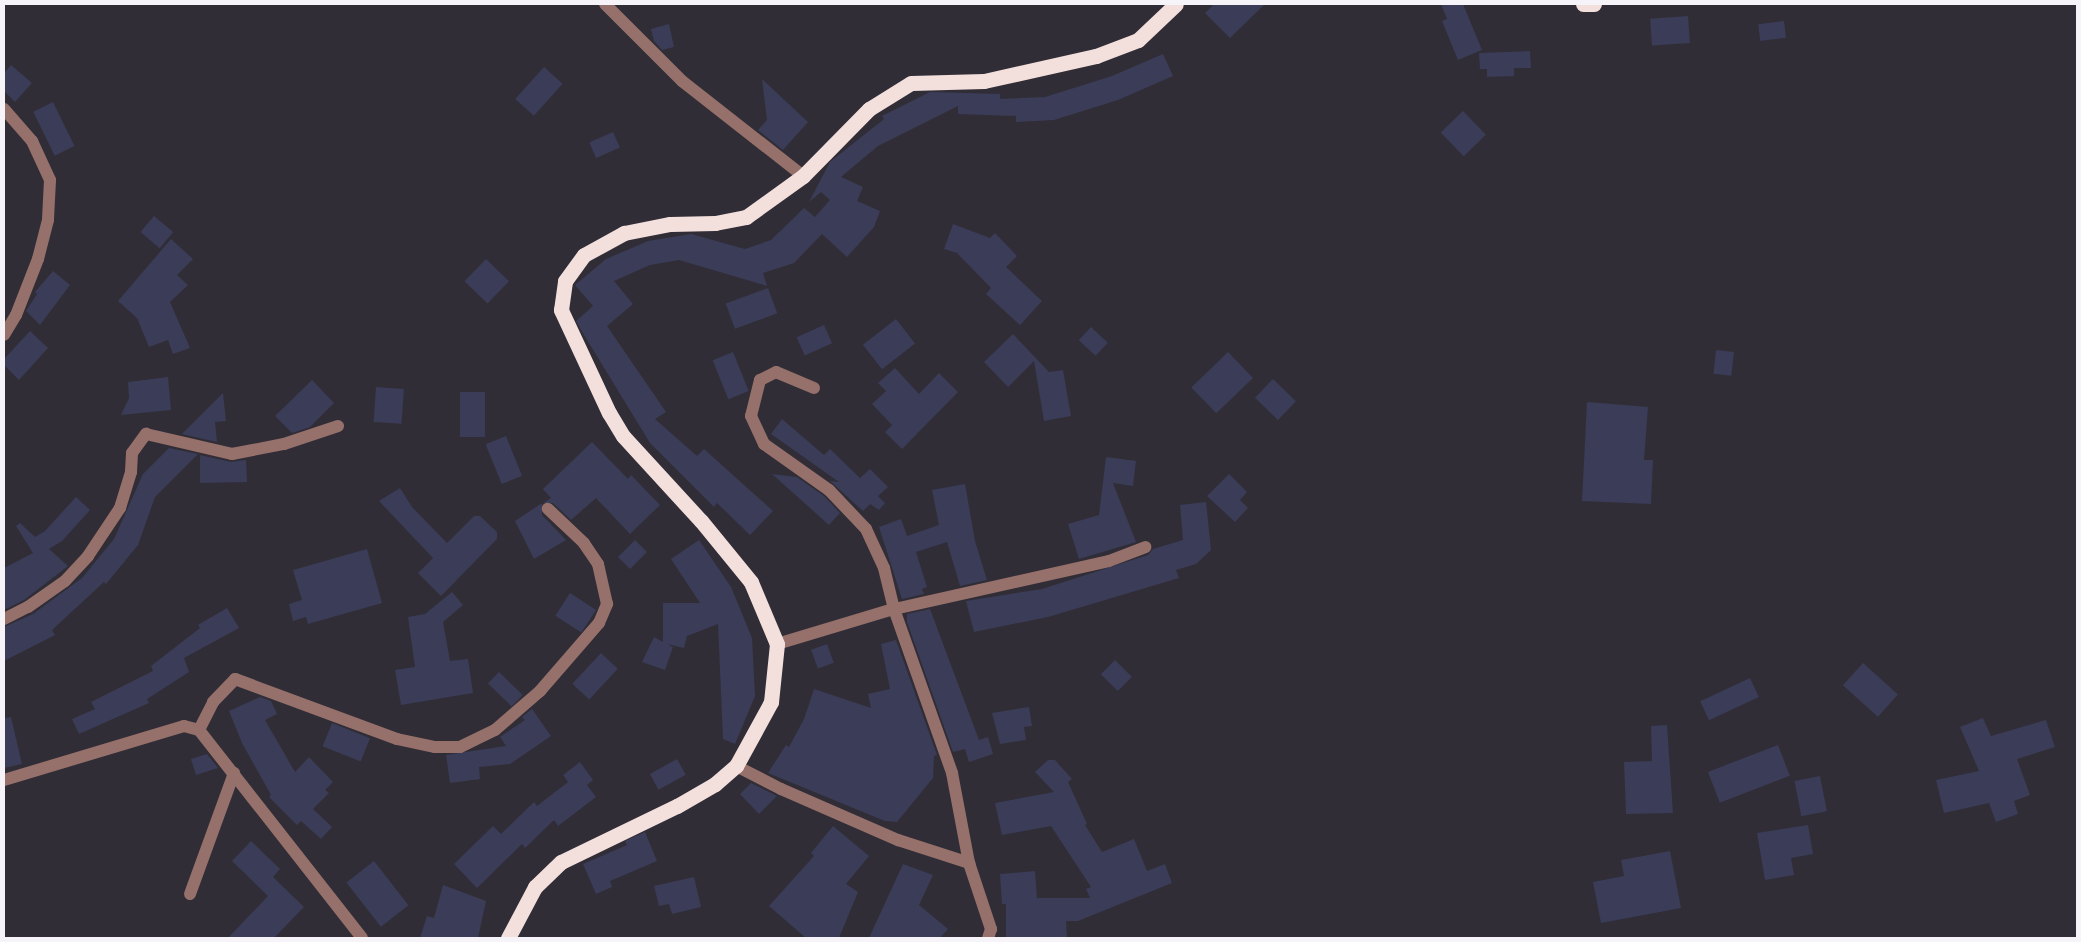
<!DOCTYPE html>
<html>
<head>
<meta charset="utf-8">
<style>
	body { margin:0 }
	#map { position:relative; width:2081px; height:942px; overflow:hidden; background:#312d36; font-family:Quicksand,sans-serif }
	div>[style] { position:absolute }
	.building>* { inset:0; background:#3a3c58; transform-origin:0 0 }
	.minor>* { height:12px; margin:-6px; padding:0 6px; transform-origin:6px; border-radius:6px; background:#96716b }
	.highway>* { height:15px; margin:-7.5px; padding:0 7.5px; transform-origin:7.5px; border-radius:7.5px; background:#f3e0dd }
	span { translate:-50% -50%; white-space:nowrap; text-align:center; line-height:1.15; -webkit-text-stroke:4.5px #312d36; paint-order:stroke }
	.frame { position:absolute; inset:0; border:5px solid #f6f3f9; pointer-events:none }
</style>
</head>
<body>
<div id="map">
	<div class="building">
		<i style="clip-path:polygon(1214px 4px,1265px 4px,1230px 38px,1205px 13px)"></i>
		<i style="clip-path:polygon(1441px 4px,1463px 4px,1482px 50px,1458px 60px,1442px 21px,1447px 19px)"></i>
		<i style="left:1688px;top:16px;width:27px;height:38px;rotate:86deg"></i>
		<i style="left:1784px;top:21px;width:17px;height:26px;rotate:83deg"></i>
		<i style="clip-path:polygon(669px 24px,674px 47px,662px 50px,654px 41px,651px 29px)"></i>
		<i style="clip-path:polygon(1530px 51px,1531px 68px,1514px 68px,1514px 76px,1487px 77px,1487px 69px,1480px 69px,1479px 53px)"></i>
		<i style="clip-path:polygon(1163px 54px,1173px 76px,1118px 100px,1054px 120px,1016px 122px,1016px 116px,958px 114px,958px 106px,878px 146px,841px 177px,863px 187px,857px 201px,880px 211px,874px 227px,847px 257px,822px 234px,794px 263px,763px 273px,767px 286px,679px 260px,650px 265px,614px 281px,633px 304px,607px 326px,666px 412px,655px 419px,697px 456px,704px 449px,773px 511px,750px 535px,717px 503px,714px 507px,650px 443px,581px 330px,576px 321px,593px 306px,575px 285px,606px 259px,648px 241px,691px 234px,745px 249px,771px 240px,804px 208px,815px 217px,830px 200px,821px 192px,809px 202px,830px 162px,884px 119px,882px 116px,930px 92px,1000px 94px,1000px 99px,1045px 97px,1112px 76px)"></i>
		<i style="clip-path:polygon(11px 65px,32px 83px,15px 102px,4px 91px,4px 73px)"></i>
		<i style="left:544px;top:67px;width:25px;height:43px;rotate:42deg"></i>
		<i style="clip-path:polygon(762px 79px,808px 122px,783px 150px,758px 130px,767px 120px)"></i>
		<i style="left:53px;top:102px;width:49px;height:22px;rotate:64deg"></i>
		<i style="left:1463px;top:111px;width:33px;height:31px;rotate:46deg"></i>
		<i style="left:613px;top:132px;width:17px;height:26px;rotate:66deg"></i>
		<i style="left:154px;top:216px;width:25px;height:21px;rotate:40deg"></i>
		<i style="clip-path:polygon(953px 224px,990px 238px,995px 233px,1017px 256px,1006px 267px,1042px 301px,1020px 325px,986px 294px,991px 288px,957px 253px,944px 249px)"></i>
		<i style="clip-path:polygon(171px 239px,193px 259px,177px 275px,188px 285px,170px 302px,190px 348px,173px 354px,168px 340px,149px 347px,137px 318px,118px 301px)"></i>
		<i style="left:486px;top:259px;width:32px;height:31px;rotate:44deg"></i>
		<i style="clip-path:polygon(53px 271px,70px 285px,40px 325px,26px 311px,37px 294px,35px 292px)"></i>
		<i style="left:768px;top:288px;width:27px;height:45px;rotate:70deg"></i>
		<i style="left:896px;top:319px;width:31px;height:42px;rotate:52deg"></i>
		<i style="left:824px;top:325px;width:20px;height:30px;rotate:66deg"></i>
		<i style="left:1091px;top:327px;width:23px;height:18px;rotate:43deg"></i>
		<i style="clip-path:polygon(30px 331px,48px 348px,19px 380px,4px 365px,4px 359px)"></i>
		<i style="clip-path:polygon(1013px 334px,1049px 372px,1063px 370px,1071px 416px,1044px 421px,1034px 361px,1008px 387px,984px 362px)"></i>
		<i style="left:1716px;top:350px;width:18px;height:24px;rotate:6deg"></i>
		<i style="left:733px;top:352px;width:42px;height:22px;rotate:68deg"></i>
		<i style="left:1228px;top:352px;width:36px;height:51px;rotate:46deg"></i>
		<i style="clip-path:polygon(895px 368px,919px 394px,939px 373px,958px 392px,902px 449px,885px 432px,892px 425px,872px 404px,886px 391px,878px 383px)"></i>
		<i style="clip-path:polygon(168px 377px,171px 410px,121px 415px,129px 398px,128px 382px)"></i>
		<i style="left:1273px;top:379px;width:32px;height:26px;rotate:44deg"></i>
		<i style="clip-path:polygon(312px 380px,334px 403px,310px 427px,292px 433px,275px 416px)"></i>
		<i style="left:376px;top:387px;width:28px;height:35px;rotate:4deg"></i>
		<i style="left:460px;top:392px;width:25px;height:45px"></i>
		<i style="clip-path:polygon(223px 393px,226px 421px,215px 422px,217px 442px,182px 434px)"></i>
		<i style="clip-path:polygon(1587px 402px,1648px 407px,1644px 460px,1653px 460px,1651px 504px,1582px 501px)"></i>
		<i style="clip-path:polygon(782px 419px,824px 455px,830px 449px,860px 478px,870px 469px,888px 487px,878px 496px,885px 503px,879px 510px,870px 504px,863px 511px,830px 481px,839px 482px,771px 434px)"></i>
		<i style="left:506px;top:436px;width:43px;height:22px;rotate:68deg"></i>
		<i style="clip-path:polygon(592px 442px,628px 479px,631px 475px,660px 505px,630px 534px,596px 498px,571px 520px,553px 503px,543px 503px,551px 498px,543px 489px)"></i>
		<i style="clip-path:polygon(169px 448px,198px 454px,155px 497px,138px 545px,106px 584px,104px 582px,52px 630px,55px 635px,4px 661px,4px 627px,33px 614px,82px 578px,114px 539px,143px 474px)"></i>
		<i style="clip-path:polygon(200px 455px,231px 462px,246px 460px,247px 482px,200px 483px)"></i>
		<i style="clip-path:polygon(1106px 457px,1136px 461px,1133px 486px,1113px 483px,1136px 542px,1079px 559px,1068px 524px,1099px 515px)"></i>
		<i style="clip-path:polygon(772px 474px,797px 477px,824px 496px,840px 513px,829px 525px)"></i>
		<i style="clip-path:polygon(1229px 474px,1247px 492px,1240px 500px,1248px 508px,1235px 522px,1207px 496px)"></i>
		<i style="clip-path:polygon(965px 484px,975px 541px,987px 580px,960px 586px,947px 542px,916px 552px,927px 587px,922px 589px,924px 594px,902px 599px,879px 527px,901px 519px,907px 536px,939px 525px,932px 490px)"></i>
		<i style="clip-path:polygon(400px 488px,412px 507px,447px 543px,474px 516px,480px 516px,497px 532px,497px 539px,441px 596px,418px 573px,433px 558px,379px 501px)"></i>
		<i style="clip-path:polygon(76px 497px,90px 510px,62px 541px,49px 549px,68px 566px,24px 600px,4px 610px,4px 568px,33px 553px,16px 526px,20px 523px,35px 537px,45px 531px)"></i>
		<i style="clip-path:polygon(1206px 502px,1211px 550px,1196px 564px,1176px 570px,1179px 578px,1048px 617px,974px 632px,966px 601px,1042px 589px,1148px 555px,1153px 549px,1183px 540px,1180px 505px)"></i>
		<i style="clip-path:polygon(542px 503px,542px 515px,566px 540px,534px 559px,515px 521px)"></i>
		<i style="left:635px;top:540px;width:17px;height:24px;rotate:45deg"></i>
		<i style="clip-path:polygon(699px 540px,731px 587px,752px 638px,755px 696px,735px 744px,723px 739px,718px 624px,687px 636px,684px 648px,667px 644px,673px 647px,665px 670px,642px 662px,654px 637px,663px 642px,663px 603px,700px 603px,671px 559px)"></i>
		<i style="clip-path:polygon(367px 549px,382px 603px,308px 624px,306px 617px,293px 621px,289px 604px,302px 600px,293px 570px)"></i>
		<i style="clip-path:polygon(452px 592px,463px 605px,443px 622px,450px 661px,468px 659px,473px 693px,401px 705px,395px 670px,415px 667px,408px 617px,425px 614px)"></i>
		<i style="left:570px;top:593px;width:31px;height:27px;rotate:33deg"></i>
		<i style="clip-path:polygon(227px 608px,239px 628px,184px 658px,189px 672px,147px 699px,149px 703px,79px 734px,72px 719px,95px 709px,91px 702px,153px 671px,151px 666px,200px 628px,198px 625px)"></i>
		<i style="clip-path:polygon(930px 609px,979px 740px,988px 737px,993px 754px,969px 762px,965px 749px,953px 752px,907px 622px,907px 614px)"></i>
		<i style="clip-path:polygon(896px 640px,937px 755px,934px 756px,933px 778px,897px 822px,885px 821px,768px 773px,786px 745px,789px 747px,804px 719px,814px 689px,871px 708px,868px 694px,890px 689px,881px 644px)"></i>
		<i style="left:827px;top:644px;width:20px;height:17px;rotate:70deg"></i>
		<i style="left:601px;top:653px;width:23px;height:42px;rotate:43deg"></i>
		<i style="left:1115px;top:660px;width:24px;height:20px;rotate:45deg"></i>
		<i style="left:1863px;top:663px;width:47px;height:30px;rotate:42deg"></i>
		<i style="left:499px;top:672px;width:33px;height:16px;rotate:44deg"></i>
		<i style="left:1750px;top:678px;width:21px;height:55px;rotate:65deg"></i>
		<i style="clip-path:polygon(260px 697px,271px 701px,277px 714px,265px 720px,295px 772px,309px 757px,333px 782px,325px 790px,329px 793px,313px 809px,332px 827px,321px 839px,301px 821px,297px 825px,269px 797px,271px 795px,242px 743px,229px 711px)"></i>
		<i style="clip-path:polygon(1029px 707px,1032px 726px,1024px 727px,1026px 740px,1000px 744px,992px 713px)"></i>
		<i style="clip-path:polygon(532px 709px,551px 736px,510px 764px,479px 767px,480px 779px,450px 783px,446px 755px,506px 746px,500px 737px,525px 720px,522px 717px)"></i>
		<i style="clip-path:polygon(11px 717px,22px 764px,4px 768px,4px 718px)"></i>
		<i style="clip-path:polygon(1983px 718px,1991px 736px,2046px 720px,2055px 747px,2017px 759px,2030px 795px,2014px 801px,2018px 814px,1996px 822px,1989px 803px,1944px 813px,1936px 780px,1979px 771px,1960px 727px)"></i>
		<i style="left:332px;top:723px;width:41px;height:25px;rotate:22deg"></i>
		<i style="clip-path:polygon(1667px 725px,1673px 813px,1626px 814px,1624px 762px,1652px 761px,1651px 726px)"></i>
		<i style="left:1778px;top:745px;width:33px;height:75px;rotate:69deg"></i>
		<i style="clip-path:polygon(207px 754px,218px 768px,196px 775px,191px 759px)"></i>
		<i style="left:677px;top:759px;width:18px;height:31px;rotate:61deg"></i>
		<i style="clip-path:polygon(1048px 760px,1055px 760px,1072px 779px,1068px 782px,1087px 824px,1085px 825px,1102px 852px,1134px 839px,1147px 871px,1165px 864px,1172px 883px,1078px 921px,1066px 921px,1067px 938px,1006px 938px,1006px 904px,1002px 904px,1000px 874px,1035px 871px,1037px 898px,1090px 898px,1086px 889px,1091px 887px,1051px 826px,1002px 835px,995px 803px,1054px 792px,1035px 772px)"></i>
		<i style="clip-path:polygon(580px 762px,593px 780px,587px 785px,596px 797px,558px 826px,554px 820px,525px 848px,522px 844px,477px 888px,454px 864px,493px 826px,501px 834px,534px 802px,537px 806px,568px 782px,563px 775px)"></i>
		<i style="left:1820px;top:776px;width:36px;height:26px;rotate:79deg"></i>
		<i style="clip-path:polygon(751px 783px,777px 796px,759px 814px,740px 794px)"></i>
		<i style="clip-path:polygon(1808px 825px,1813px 854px,1791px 858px,1794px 875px,1765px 880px,1757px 833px)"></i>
		<i style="clip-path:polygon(833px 826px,869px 856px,846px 884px,858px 892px,839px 938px,806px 938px,769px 906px,814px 856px,811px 853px)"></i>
		<i style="clip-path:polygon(645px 832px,657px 861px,610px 881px,612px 887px,596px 894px,583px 864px,627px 845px,625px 841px)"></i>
		<i style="clip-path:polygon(251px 841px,280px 869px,273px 877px,304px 907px,274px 938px,228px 938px,268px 896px,232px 861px)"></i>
		<i style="clip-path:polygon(1670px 851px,1681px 908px,1601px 923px,1593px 882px,1624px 876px,1621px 860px)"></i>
		<i style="left:374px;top:861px;width:56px;height:35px;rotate:52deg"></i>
		<i style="clip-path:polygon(903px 864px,933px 875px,919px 905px,948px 929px,940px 938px,869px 938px)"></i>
		<i style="clip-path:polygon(694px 877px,701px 907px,672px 914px,669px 904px,659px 906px,654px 886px)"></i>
		<i style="clip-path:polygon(443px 885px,486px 901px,478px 938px,420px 938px,427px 916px,434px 918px)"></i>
	</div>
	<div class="minor">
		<i style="left:605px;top:4px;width:109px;rotate:45deg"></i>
		<i style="left:682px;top:81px;width:154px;rotate:38.1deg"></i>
		<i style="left:4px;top:109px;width:43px;rotate:48.8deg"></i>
		<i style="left:32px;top:141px;width:43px;rotate:65.2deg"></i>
		<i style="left:50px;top:180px;width:40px;rotate:92.9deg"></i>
		<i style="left:48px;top:220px;width:40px;rotate:104.4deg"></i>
		<i style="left:38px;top:259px;width:60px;rotate:111.4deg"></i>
		<i style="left:16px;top:315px;width:23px;rotate:121deg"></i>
		<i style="left:814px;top:388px;width:41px;rotate:-157.2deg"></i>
		<i style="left:776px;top:372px;width:18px;rotate:153deg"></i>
		<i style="left:760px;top:380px;width:37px;rotate:104deg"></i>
		<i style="left:751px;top:416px;width:31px;rotate:65deg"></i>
		<i style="left:764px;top:444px;width:80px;rotate:35.3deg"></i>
		<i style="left:829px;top:490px;width:54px;rotate:46.5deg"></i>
		<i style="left:866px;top:529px;width:43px;rotate:65.2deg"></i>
		<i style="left:884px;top:568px;width:42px;rotate:76.3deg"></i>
		<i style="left:894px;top:609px;width:174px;rotate:70.5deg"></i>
		<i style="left:952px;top:773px;width:92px;rotate:79.3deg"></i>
		<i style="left:4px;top:619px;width:27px;rotate:-27deg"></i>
		<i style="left:28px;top:607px;width:45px;rotate:-35.1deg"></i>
		<i style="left:65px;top:581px;width:34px;rotate:-47deg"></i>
		<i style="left:88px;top:556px;width:58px;rotate:-56.3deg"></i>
		<i style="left:120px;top:508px;width:38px;rotate:-73deg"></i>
		<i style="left:131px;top:472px;width:19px;rotate:-87deg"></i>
		<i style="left:132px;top:453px;width:24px;rotate:-54deg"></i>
		<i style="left:146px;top:434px;width:88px;rotate:13.1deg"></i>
		<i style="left:232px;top:454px;width:53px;rotate:-10.9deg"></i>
		<i style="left:284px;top:444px;width:57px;rotate:-18.4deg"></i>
		<i style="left:777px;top:644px;width:118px;rotate:-16.7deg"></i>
		<i style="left:890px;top:610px;width:224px;rotate:-12.6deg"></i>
		<i style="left:1109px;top:561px;width:39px;rotate:-21deg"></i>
		<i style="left:199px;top:730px;width:31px;rotate:-63deg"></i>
		<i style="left:213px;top:702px;width:32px;rotate:-46deg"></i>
		<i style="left:235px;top:679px;width:173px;rotate:20.3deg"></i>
		<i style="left:397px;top:739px;width:39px;rotate:12deg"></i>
		<i style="left:435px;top:747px;width:25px"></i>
		<i style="left:460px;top:747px;width:39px;rotate:-26deg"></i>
		<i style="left:495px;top:730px;width:60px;rotate:-40.9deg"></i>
		<i style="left:540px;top:691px;width:90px;rotate:-49.1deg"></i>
		<i style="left:599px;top:623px;width:21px;rotate:-67deg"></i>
		<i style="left:607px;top:604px;width:41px;rotate:-102.7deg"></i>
		<i style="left:598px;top:564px;width:25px;rotate:-124deg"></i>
		<i style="left:584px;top:543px;width:50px;rotate:-136.6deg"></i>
		<i style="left:736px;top:766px;width:51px;rotate:27.1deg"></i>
		<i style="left:781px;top:789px;width:128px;rotate:23.6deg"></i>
		<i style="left:898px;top:840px;width:75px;rotate:17.9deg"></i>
		<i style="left:969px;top:863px;width:70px;rotate:71.6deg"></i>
		<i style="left:991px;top:929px;width:9px;rotate:108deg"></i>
		<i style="left:4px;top:780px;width:188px;rotate:-16.7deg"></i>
		<i style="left:184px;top:726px;width:16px;rotate:15deg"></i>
		<i style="left:199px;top:730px;width:264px;rotate:51.9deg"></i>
		<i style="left:190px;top:894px;width:129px;rotate:-70deg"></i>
	</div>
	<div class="highway">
		<i style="left:1583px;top:4px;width:11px"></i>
		<i style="left:508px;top:938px;width:58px;rotate:-62.1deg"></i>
		<i style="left:535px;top:887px;width:36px;rotate:-44deg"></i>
		<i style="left:561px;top:862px;width:129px;rotate:-25.8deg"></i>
		<i style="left:677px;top:806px;width:44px;rotate:-30.1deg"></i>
		<i style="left:715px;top:784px;width:28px;rotate:-41deg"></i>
		<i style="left:736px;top:766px;width:73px;rotate:-61.3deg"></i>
		<i style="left:771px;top:702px;width:58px;rotate:-84.1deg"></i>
		<i style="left:777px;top:644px;width:67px;rotate:-112.8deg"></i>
		<i style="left:751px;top:582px;width:79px;rotate:-129.3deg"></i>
		<i style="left:701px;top:521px;width:115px;rotate:-132.5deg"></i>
		<i style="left:623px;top:436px;width:27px;rotate:-121deg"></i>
		<i style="left:609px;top:413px;width:114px;rotate:-115deg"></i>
		<i style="left:561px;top:310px;width:29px;rotate:-82deg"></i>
		<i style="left:565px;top:281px;width:32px;rotate:-54deg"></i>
		<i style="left:584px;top:255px;width:46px;rotate:-28.8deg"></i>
		<i style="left:624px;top:233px;width:47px;rotate:-11.1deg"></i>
		<i style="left:670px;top:224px;width:45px;rotate:-1.3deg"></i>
		<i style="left:715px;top:223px;width:32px;rotate:-11deg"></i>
		<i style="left:746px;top:217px;width:70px;rotate:-35.7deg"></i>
		<i style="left:803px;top:176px;width:94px;rotate:-45.4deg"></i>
		<i style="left:869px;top:109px;width:49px;rotate:-31.8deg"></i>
		<i style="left:911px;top:83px;width:73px;rotate:-1.6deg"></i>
		<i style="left:984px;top:81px;width:115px;rotate:-12.6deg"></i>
		<i style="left:1096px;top:56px;width:45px;rotate:-20.9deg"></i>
		<i style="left:1138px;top:40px;width:52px;rotate:-43.5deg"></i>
	</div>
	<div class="frame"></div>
</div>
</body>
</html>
